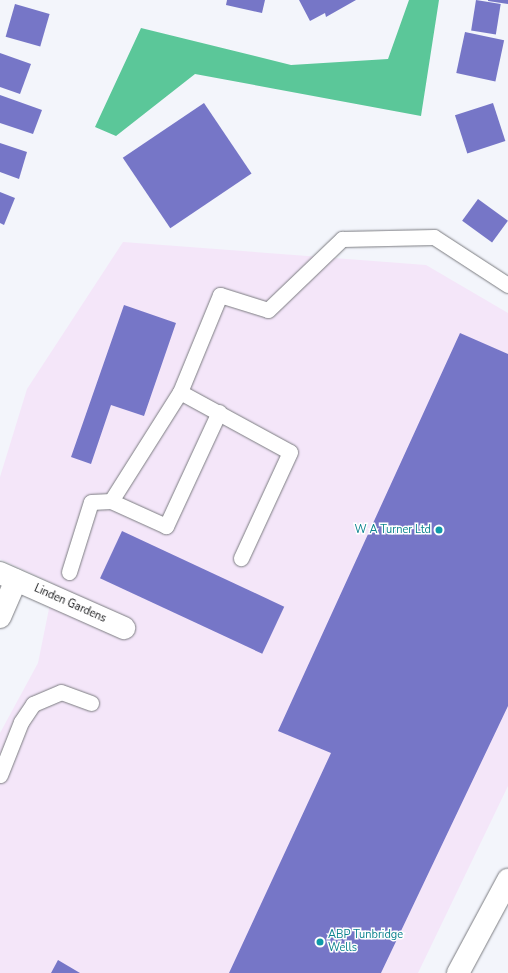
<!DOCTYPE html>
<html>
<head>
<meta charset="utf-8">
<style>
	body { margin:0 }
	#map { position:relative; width:508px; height:973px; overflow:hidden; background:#f3f5fb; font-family:"Nunito Sans",sans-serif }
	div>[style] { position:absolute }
	.commercial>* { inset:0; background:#f4e6f9 }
	.forest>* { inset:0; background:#5bc799 }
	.building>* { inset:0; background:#7676c7; transform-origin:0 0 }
	.roads { filter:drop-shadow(0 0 1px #7b7c81) drop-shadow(0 0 1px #7b7c81) }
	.lane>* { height:15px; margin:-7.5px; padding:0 7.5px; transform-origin:7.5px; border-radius:7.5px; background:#fff }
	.street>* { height:22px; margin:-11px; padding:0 11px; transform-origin:11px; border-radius:11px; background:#fff }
	.dots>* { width:11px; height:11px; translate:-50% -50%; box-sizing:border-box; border:2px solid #fff; border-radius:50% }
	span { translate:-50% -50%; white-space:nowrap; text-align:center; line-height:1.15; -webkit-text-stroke:3px #fff; paint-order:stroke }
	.culture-label { font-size:11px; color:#0d838f }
	.right { translate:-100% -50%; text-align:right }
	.left { translate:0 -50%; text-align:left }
	.street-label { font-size:11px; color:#0f1012 }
</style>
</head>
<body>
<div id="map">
	<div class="commercial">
		<i style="clip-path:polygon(123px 242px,426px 265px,508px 313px,508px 786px,418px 973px,0 973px,0 733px,38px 663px,54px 584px,0 559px,0 477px,27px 389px)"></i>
	</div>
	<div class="forest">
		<i style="clip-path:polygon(409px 0,439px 0,421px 116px,195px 74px,116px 136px,95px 127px,141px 28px,291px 65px,388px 59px)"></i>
	</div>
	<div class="building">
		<i style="clip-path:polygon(227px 0,265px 0,262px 13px,226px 5px)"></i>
		<i style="clip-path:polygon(299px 0,356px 0,326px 17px,325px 13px,310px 21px)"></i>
		<i style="left:476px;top:0;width:25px;height:31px;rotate:9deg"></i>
		<i style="clip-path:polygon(508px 0,508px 4px,488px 1px,488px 0)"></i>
		<i style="left:15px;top:4px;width:36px;height:34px;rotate:16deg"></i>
		<i style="left:465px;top:32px;width:40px;height:42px;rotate:12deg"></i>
		<i style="clip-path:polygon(0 53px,31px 64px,20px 94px,0 87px)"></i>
		<i style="clip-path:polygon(0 95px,42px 110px,33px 134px,0 123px)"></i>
		<i style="left:204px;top:103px;width:85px;height:98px;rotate:56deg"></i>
		<i style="left:493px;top:103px;width:40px;height:40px;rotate:72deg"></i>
		<i style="clip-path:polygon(0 143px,27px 152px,19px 179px,0 172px)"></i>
		<i style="clip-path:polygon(0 192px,15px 198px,4px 225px,0 223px)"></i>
		<i style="left:478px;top:199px;width:37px;height:27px;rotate:36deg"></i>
		<i style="clip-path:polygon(124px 305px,176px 323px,144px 416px,111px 405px,91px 464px,71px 457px)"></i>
		<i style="clip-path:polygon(460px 333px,508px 354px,508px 706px,381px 973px,229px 973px,331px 753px,278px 731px)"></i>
		<i style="left:122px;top:531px;width:179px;height:52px;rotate:25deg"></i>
		<i style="clip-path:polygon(58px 960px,80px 973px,51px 973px)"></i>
	</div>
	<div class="roads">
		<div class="lane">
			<i style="left:180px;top:392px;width:125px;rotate:28.6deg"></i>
			<i style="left:290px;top:452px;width:117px;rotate:114.8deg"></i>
			<i style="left:219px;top:412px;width:126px;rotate:114.9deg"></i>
			<i style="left:166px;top:526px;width:60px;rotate:-155.6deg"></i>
			<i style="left:111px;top:501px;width:129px;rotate:-57.7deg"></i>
			<i style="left:180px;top:392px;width:105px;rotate:-67.6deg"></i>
			<i style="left:220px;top:295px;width:50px;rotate:17.4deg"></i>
			<i style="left:268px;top:310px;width:103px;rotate:-43.8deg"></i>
			<i style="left:342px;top:239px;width:92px;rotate:-1.2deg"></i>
			<i style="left:434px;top:237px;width:88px;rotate:33deg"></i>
			<i style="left:69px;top:572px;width:73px;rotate:-72.6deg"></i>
			<i style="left:91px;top:502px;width:20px;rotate:-3deg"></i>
			<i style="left:0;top:775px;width:57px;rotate:-68.4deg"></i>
			<i style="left:21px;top:722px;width:22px;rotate:-56deg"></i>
			<i style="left:33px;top:704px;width:30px;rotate:-23deg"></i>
			<i style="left:61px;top:692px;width:32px;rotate:20deg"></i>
		</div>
		<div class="street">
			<i style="left:0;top:573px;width:136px;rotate:23.9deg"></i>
			<i style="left:0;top:617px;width:40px;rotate:-66.6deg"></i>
			<i style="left:458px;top:973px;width:106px;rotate:-61.7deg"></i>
		</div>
	</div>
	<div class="dots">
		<i style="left:439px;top:530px;background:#0f9aa8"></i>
		<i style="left:320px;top:942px;background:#0f9aa8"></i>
	</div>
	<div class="culture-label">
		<span class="right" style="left:431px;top:530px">W A Turner Ltd</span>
		<span class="left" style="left:328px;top:942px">ABP Tunbridge<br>Wells</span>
	</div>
	<div class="street-label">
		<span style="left:70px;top:604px;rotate:24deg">Linden Gardens</span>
	</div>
</div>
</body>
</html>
